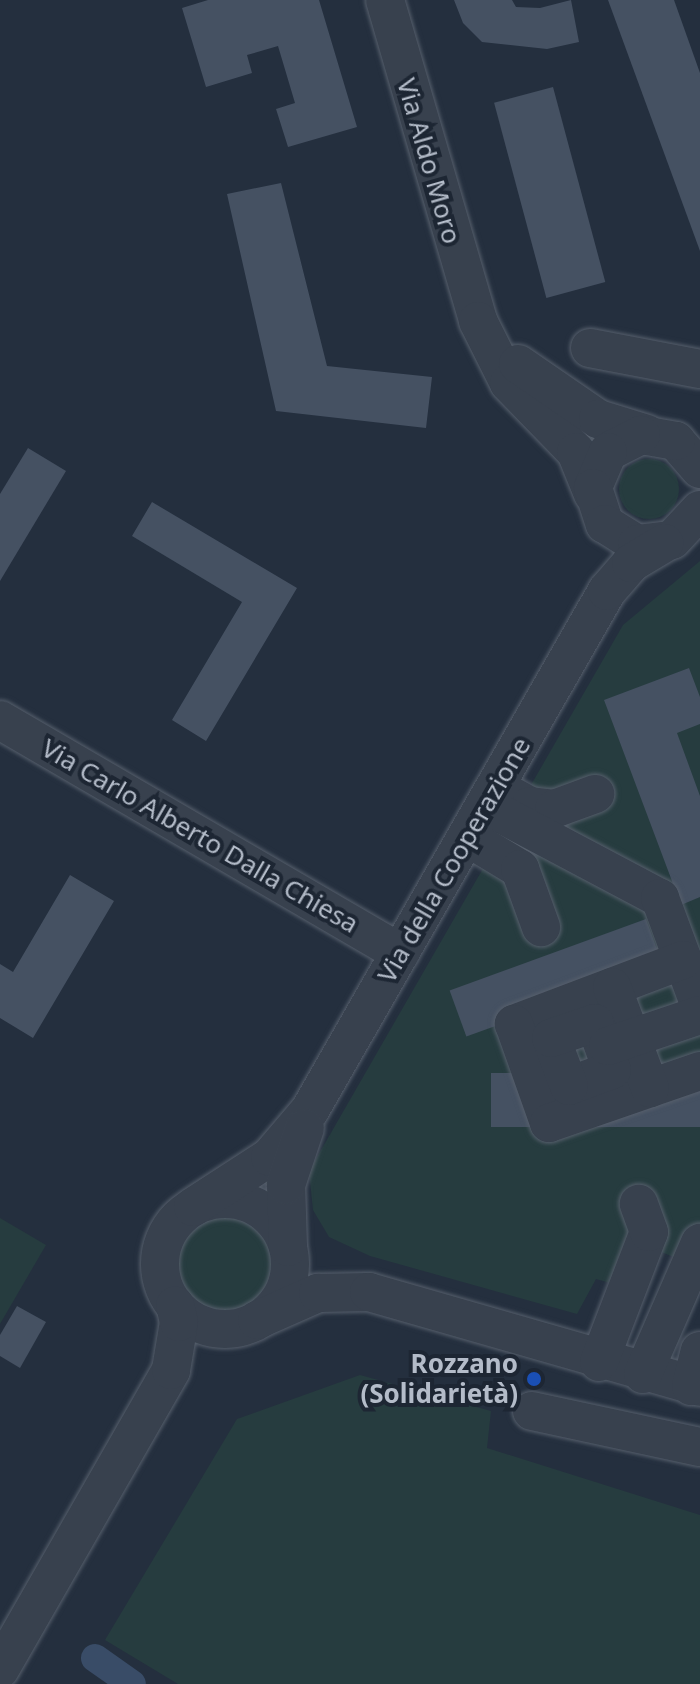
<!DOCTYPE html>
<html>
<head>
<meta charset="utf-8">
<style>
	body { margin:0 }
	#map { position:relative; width:700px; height:1684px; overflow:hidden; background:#242f3e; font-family:"Noto Sans",sans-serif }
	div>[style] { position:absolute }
	.green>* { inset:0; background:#263c3f }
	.round { border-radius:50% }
	.canal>* { height:28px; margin:-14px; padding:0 14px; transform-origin:14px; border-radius:14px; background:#394c67 }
	.building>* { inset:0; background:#455162; transform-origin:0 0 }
	.roads { filter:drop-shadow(0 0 2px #565f6c) drop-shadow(0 0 2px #565f6c) }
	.minor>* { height:38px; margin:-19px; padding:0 19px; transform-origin:19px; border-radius:19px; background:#38414e }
	.minor>.ring { margin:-19px; padding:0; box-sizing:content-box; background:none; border:38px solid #38414e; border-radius:50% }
	.dots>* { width:22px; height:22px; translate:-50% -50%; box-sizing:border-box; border:4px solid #1d2633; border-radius:50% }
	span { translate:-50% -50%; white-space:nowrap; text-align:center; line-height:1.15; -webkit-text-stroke:8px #1d2633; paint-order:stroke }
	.street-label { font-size:26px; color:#b4bcc9 }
	.poi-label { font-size:26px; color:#b4bcc9; font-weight:700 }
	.right { translate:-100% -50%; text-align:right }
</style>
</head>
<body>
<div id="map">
	<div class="green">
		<i class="round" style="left:619px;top:459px;width:60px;height:60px"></i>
		<i style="clip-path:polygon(700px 561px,700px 1268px,654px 1249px,634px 1229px,614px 1284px,596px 1279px,577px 1314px,370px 1256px,329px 1237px,313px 1210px,309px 1171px,623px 625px)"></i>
		<i class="round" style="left:173px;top:1212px;width:102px;height:102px"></i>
		<i style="clip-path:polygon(0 1218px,46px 1245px,0 1324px)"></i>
		<i style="clip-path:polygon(360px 1375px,491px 1411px,487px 1448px,700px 1515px,700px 1684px,178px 1684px,105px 1640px,237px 1419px)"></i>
	</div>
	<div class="canal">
		<i style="left:95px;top:1658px;width:45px;rotate:35.1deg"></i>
	</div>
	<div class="building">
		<i style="clip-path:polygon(208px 0,319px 0,357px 127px,288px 147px,276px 109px,295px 103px,278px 46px,247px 55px,252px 73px,206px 87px,182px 8px)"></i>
		<i style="clip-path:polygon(454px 0,512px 0,516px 7px,540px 8px,571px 0,579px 42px,547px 49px,482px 42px,463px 23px)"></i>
		<i style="clip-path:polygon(608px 0,674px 0,700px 73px,700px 251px)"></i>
		<i style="left:553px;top:87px;width:202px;height:61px;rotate:75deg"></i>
		<i style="clip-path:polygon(281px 183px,327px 366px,432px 377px,426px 428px,276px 411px,227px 194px)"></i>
		<i style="clip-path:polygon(28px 448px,66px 471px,0 581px,0 494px)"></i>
		<i style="clip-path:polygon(152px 502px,297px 588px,206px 741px,172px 720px,242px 602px,132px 536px)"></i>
		<i style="clip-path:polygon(689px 668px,700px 697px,700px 724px,677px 733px,700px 796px,700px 897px,681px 905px,604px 700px)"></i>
		<i style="clip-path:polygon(70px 875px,114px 901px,33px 1038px,0 1018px,0 964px,13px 972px)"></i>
		<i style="left:646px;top:919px;width:49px;height:209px;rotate:70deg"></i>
		<i style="left:700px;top:1073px;width:54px;height:209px;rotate:90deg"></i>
		<i style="clip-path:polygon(17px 1306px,46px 1322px,20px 1368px,0 1356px,0 1335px)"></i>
	</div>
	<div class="roads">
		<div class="minor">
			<i style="left:385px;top:0;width:334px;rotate:73.8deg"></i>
			<i style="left:478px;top:321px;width:69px;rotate:63.4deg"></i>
			<i style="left:509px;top:383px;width:96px;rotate:45.8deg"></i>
			<i style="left:576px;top:452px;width:45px;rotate:68deg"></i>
			<i style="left:590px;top:348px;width:112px;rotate:10.8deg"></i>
			<i style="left:518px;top:364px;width:97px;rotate:34.5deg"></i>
			<i style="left:598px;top:419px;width:51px;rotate:17deg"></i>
			<i style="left:700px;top:469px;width:37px;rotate:-131deg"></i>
			<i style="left:676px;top:441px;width:36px;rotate:-170deg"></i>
			<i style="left:641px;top:435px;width:37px;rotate:153deg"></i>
			<i style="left:608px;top:452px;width:39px;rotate:113deg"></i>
			<i style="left:593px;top:488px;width:38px;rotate:72deg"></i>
			<i style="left:605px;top:524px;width:38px;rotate:32deg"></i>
			<i style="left:637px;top:544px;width:35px;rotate:-7deg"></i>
			<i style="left:672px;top:540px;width:41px;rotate:-47deg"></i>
			<i style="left:0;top:720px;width:463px;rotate:30.2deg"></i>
			<i style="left:499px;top:789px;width:35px;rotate:29deg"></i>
			<i style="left:530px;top:806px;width:24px;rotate:7deg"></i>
			<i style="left:554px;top:809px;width:44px;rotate:-20.1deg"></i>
			<i style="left:486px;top:806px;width:197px;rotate:27.9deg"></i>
			<i style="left:660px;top:898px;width:115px;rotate:69.7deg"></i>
			<i style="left:467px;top:837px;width:62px;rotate:31.1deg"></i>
			<i style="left:520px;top:869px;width:62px;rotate:70.1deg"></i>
			<i style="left:683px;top:960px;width:181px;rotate:159.3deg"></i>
			<i style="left:514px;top:1024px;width:105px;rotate:70.5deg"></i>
			<i style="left:549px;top:1123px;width:160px;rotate:-19deg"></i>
			<i style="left:612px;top:987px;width:108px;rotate:69.4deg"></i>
			<i style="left:595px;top:1023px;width:50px;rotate:70.1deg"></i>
			<i style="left:612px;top:1070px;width:46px;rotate:159.6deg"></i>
			<i style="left:569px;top:1086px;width:51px;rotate:-110.6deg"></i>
			<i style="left:551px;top:1038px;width:46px;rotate:-18.8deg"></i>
			<i style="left:608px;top:1046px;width:97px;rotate:-18.6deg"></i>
			<i class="ring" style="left:160px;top:1199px;width:92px;height:92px"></i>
			<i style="left:193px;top:1207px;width:92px;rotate:-33deg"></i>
			<i style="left:270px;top:1157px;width:62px;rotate:-49.6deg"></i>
			<i style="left:310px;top:1110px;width:598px;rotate:-60.22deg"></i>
			<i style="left:607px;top:591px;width:37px;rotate:-49deg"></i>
			<i style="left:631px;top:563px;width:39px;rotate:-31deg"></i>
			<i style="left:288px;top:1247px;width:62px;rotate:-91.8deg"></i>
			<i style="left:286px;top:1185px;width:60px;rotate:-71.6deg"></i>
			<i style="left:257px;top:1320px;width:67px;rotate:-23.9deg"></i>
			<i style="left:318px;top:1293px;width:51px;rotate:-1.1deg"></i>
			<i style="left:369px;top:1292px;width:344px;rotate:16deg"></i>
			<i style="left:599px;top:1362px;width:139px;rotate:-69deg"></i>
			<i style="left:649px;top:1232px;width:30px;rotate:-110deg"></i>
			<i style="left:643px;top:1374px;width:143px;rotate:-66.5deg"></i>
			<i style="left:691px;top:1386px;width:36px;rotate:-76deg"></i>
			<i style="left:532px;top:1411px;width:172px;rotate:12.1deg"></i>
			<i style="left:0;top:1669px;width:344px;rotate:-60.2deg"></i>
			<i style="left:171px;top:1370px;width:49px;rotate:-80.5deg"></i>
			<i style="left:179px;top:1322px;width:17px;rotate:-103deg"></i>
		</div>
	</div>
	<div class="dots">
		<i style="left:534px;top:1379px;background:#1a4fb4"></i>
	</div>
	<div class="street-label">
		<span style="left:429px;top:161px;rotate:74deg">Via Aldo Moro</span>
		<span style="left:200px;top:836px;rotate:30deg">Via Carlo Alberto Dalla Chiesa</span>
		<span style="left:454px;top:860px;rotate:-60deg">Via della Cooperazione</span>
	</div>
	<div class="poi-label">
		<span class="right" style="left:518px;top:1379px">Rozzano<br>(Solidarietà)</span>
	</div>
</div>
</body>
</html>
